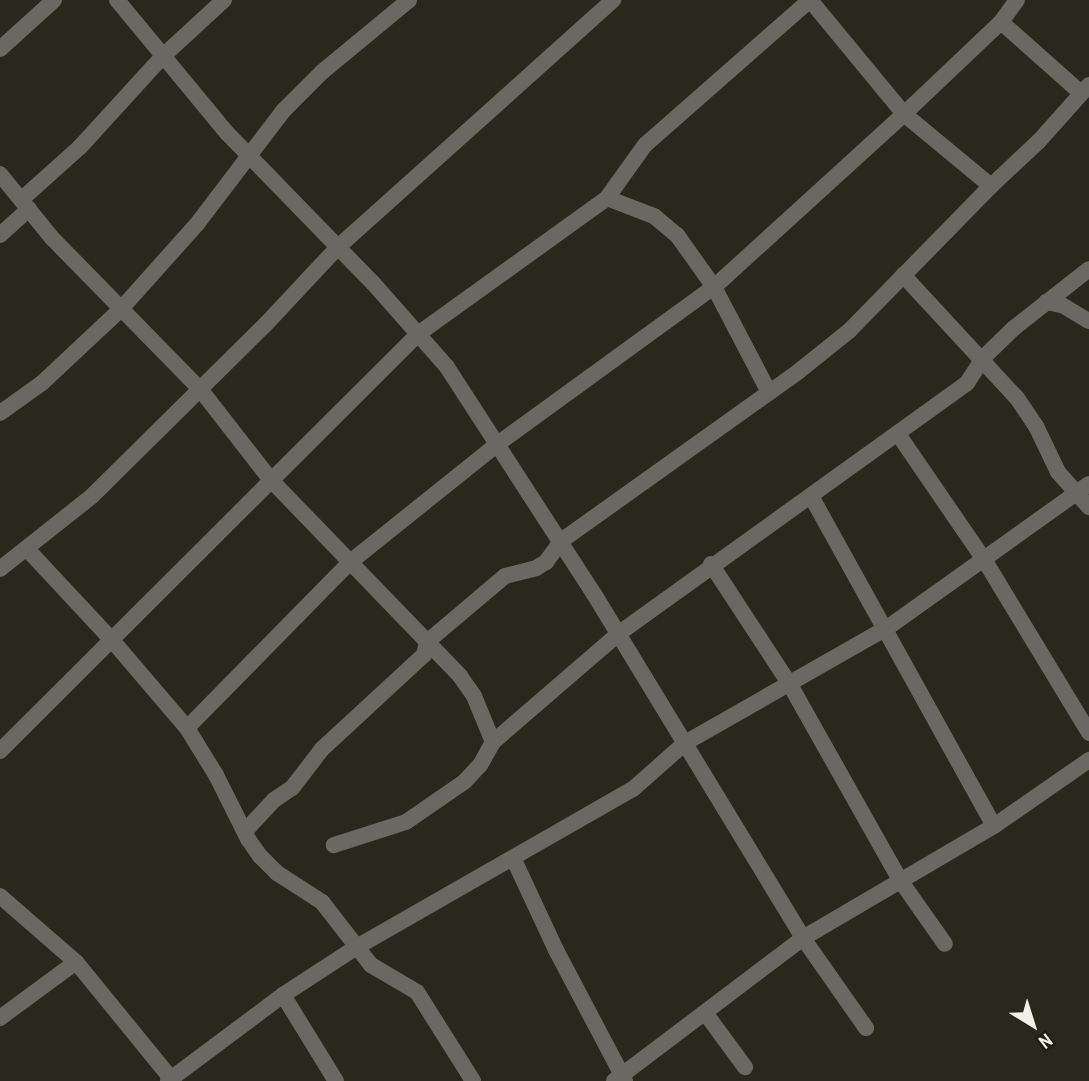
<!DOCTYPE html>
<html>
<head>
<meta charset="utf-8">
<style>
	body { margin:0 }
	#map { position:relative; width:1089px; height:1081px; overflow:hidden; background:#28281c; font-family:"Archivo Narrow",sans-serif }
	div>[style] { position:absolute }
	.minor>* { height:16px; margin:-8px; padding:0 8px; transform-origin:8px; border-radius:8px; background:#6a6862 }
	span { translate:-50% -50%; white-space:nowrap; text-align:center; line-height:1.15; -webkit-text-stroke:7px #1e1e13; paint-order:stroke }
	.north { position:absolute; left:998px; top:990px; width:70px; height:70px; -webkit-text-stroke:5px #1e1e13; paint-order:stroke; rotate:142deg; font-size:19px; font-weight:700; line-height:28px; text-align:center; color:#f1f1ea }
	.north::after { content:''; display:block; margin:auto; width:24px; height:32px; background:#f1f1ea; clip-path:polygon(50% 0,100% 100%,50% 72%,0 100%) }
</style>
</head>
<body>
<div id="map">
	<div class="minor">
		<i style="left:117px;top:0;width:173px;rotate:50.4deg"></i>
		<i style="left:227px;top:133px;width:209px;rotate:45.8deg"></i>
		<i style="left:373px;top:283px;width:112px;rotate:48.6deg"></i>
		<i style="left:447px;top:367px;width:270px;rotate:57.1deg"></i>
		<i style="left:594px;top:594px;width:403px;rotate:58.7deg"></i>
		<i style="left:803px;top:938px;width:110px;rotate:55deg"></i>
		<i style="left:810px;top:0;width:148px;rotate:50.5deg"></i>
		<i style="left:904px;top:114px;width:113px;rotate:39.6deg"></i>
		<i style="left:1001px;top:22px;width:107px;rotate:41.6deg"></i>
		<i style="left:0;top:49px;width:73px;rotate:-42.2deg"></i>
		<i style="left:0;top:174px;width:82px;rotate:50.9deg"></i>
		<i style="left:52px;top:238px;width:211px;rotate:45.6deg"></i>
		<i style="left:200px;top:389px;width:114px;rotate:52.1deg"></i>
		<i style="left:270px;top:479px;width:274px;rotate:46deg"></i>
		<i style="left:460px;top:676px;width:24px;rotate:55deg"></i>
		<i style="left:474px;top:696px;width:50px;rotate:67.6deg"></i>
		<i style="left:493px;top:742px;width:26px;rotate:119deg"></i>
		<i style="left:480px;top:765px;width:23px;rotate:133deg"></i>
		<i style="left:464px;top:782px;width:70px;rotate:145.4deg"></i>
		<i style="left:406px;top:822px;width:76px;rotate:162.3deg"></i>
		<i style="left:607px;top:198px;width:50px;rotate:21deg"></i>
		<i style="left:654px;top:216px;width:30px;rotate:40deg"></i>
		<i style="left:677px;top:235px;width:64px;rotate:54.6deg"></i>
		<i style="left:714px;top:287px;width:119px;rotate:62.4deg"></i>
		<i style="left:22px;top:199px;width:78px;rotate:-41.9deg"></i>
		<i style="left:80px;top:147px;width:123px;rotate:-47.6deg"></i>
		<i style="left:163px;top:56px;width:83px;rotate:-42.6deg"></i>
		<i style="left:0;top:235px;width:39px;rotate:-42deg"></i>
		<i style="left:903px;top:275px;width:168px;rotate:47.2deg"></i>
		<i style="left:1017px;top:398px;width:34px;rotate:56deg"></i>
		<i style="left:1036px;top:426px;width:51px;rotate:64.4deg"></i>
		<i style="left:1058px;top:472px;width:47px;rotate:48.5deg"></i>
		<i style="left:1046px;top:302px;width:16px;rotate:11deg"></i>
		<i style="left:1062px;top:305px;width:31px;rotate:31deg"></i>
		<i style="left:0;top:413px;width:52px;rotate:-35.5deg"></i>
		<i style="left:42px;top:383px;width:108px;rotate:-43.1deg"></i>
		<i style="left:121px;top:309px;width:114px;rotate:-48.2deg"></i>
		<i style="left:197px;top:224px;width:142px;rotate:-52.7deg"></i>
		<i style="left:283px;top:111px;width:55px;rotate:-45deg"></i>
		<i style="left:322px;top:72px;width:113px;rotate:-39.6deg"></i>
		<i style="left:898px;top:434px;width:154px;rotate:55.6deg"></i>
		<i style="left:985px;top:561px;width:201px;rotate:58.8deg"></i>
		<i style="left:811px;top:496px;width:377px;rotate:61deg"></i>
		<i style="left:27px;top:549px;width:123px;rotate:47deg"></i>
		<i style="left:111px;top:639px;width:117px;rotate:49.5deg"></i>
		<i style="left:187px;top:728px;width:55px;rotate:58.3deg"></i>
		<i style="left:216px;top:775px;width:72px;rotate:63.4deg"></i>
		<i style="left:248px;top:839px;width:21px;rotate:55deg"></i>
		<i style="left:260px;top:856px;width:24px;rotate:45deg"></i>
		<i style="left:277px;top:873px;width:54px;rotate:32.8deg"></i>
		<i style="left:322px;top:902px;width:80px;rotate:52.1deg"></i>
		<i style="left:371px;top:965px;width:53px;rotate:30.4deg"></i>
		<i style="left:417px;top:992px;width:105px;rotate:57.8deg"></i>
		<i style="left:711px;top:564px;width:142px;rotate:56.8deg"></i>
		<i style="left:789px;top:683px;width:226px;rotate:60.6deg"></i>
		<i style="left:900px;top:880px;width:78px;rotate:54.9deg"></i>
		<i style="left:0;top:569px;width:117px;rotate:-38.4deg"></i>
		<i style="left:92px;top:496px;width:243px;rotate:-44.7deg"></i>
		<i style="left:265px;top:325px;width:107px;rotate:-46.9deg"></i>
		<i style="left:338px;top:247px;width:370px;rotate:-41.9deg"></i>
		<i style="left:187px;top:728px;width:231px;rotate:-45.5deg"></i>
		<i style="left:349px;top:563px;width:192px;rotate:-38.7deg"></i>
		<i style="left:499px;top:443px;width:266px;rotate:-36deg"></i>
		<i style="left:714px;top:287px;width:257px;rotate:-42.3deg"></i>
		<i style="left:904px;top:114px;width:134px;rotate:-43.5deg"></i>
		<i style="left:1001px;top:22px;width:27px;rotate:-54deg"></i>
		<i style="left:493px;top:742px;width:165px;rotate:-40.8deg"></i>
		<i style="left:618px;top:634px;width:430px;rotate:-35.7deg"></i>
		<i style="left:967px;top:383px;width:30px;rotate:-57deg"></i>
		<i style="left:983px;top:358px;width:43px;rotate:-44.1deg"></i>
		<i style="left:1014px;top:328px;width:95px;rotate:-38.2deg"></i>
		<i style="left:0;top:751px;width:590px;rotate:-44.93deg"></i>
		<i style="left:418px;top:334px;width:233px;rotate:-35.7deg"></i>
		<i style="left:607px;top:198px;width:65px;rotate:-54.4deg"></i>
		<i style="left:645px;top:145px;width:220px;rotate:-41.3deg"></i>
		<i style="left:246px;top:830px;width:41px;rotate:-47deg"></i>
		<i style="left:274px;top:800px;width:22px;rotate:-34deg"></i>
		<i style="left:292px;top:788px;width:49px;rotate:-52.4deg"></i>
		<i style="left:322px;top:749px;width:139px;rotate:-42.7deg"></i>
		<i style="left:424px;top:655px;width:13px;rotate:-77deg"></i>
		<i style="left:427px;top:642px;width:102px;rotate:-40.2deg"></i>
		<i style="left:505px;top:576px;width:32px;rotate:-14deg"></i>
		<i style="left:536px;top:568px;width:12px;rotate:-31deg"></i>
		<i style="left:546px;top:562px;width:26px;rotate:-54deg"></i>
		<i style="left:561px;top:541px;width:292px;rotate:-35.5deg"></i>
		<i style="left:799px;top:371px;width:64px;rotate:-38.7deg"></i>
		<i style="left:849px;top:331px;width:203px;rotate:-45.6deg"></i>
		<i style="left:991px;top:186px;width:66px;rotate:-43.2deg"></i>
		<i style="left:1039px;top:141px;width:75px;rotate:-48.2deg"></i>
		<i style="left:514px;top:860px;width:99px;rotate:65deg"></i>
		<i style="left:556px;top:950px;width:148px;rotate:62.2deg"></i>
		<i style="left:0;top:896px;width:101px;rotate:41deg"></i>
		<i style="left:76px;top:962px;width:154px;rotate:50.8deg"></i>
		<i style="left:283px;top:995px;width:101px;rotate:58.4deg"></i>
		<i style="left:706px;top:1014px;width:66px;rotate:53.7deg"></i>
		<i style="left:0;top:1018px;width:94px;rotate:-36.4deg"></i>
		<i style="left:168px;top:1081px;width:144px;rotate:-36.8deg"></i>
		<i style="left:283px;top:995px;width:86px;rotate:-33.1deg"></i>
		<i style="left:355px;top:948px;width:320px;rotate:-29.8deg"></i>
		<i style="left:633px;top:789px;width:69px;rotate:-41.5deg"></i>
		<i style="left:685px;top:743px;width:232px;rotate:-29.7deg"></i>
		<i style="left:887px;top:628px;width:248px;rotate:-35.5deg"></i>
		<i style="left:614px;top:1081px;width:237px;rotate:-37.1deg"></i>
		<i style="left:803px;top:938px;width:221px;rotate:-30.4deg"></i>
		<i style="left:994px;top:826px;width:116px;rotate:-34.8deg"></i>
	</div>
	<div class="north">N</div>
</div>
</body>
</html>
